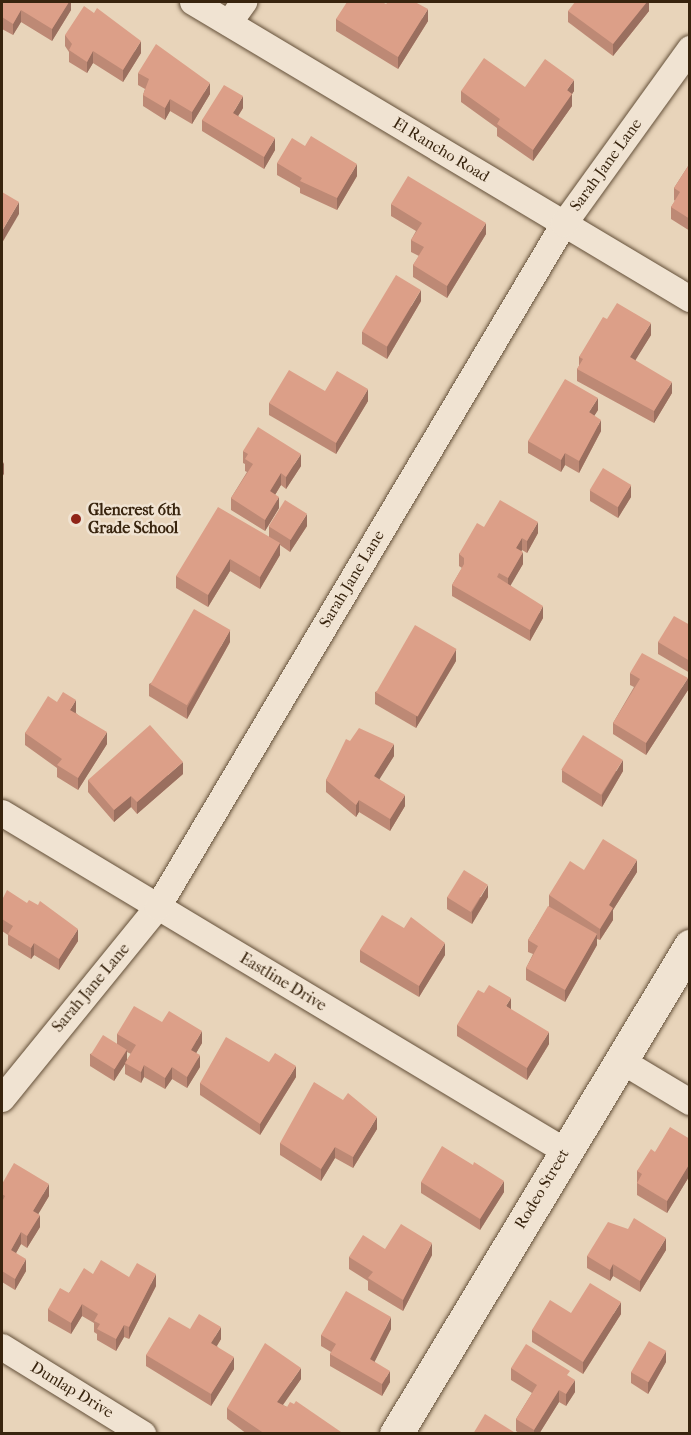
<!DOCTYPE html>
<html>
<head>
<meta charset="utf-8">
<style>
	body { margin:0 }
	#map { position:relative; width:691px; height:1435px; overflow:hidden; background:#e8d4ba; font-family:"IM FELL French Canon",serif }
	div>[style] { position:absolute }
	.roads { filter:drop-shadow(0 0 2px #645039) drop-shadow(0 0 2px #645039) }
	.street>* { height:26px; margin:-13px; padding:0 13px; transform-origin:13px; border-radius:13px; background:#f0e3d2 }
	.secondary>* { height:33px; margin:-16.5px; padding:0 16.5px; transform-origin:16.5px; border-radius:16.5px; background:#f0e3d2 }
	.wall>* { inset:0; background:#bd8975 }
	.shaded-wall>* { inset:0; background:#9a6f5f }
	.building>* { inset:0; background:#dc9f88; transform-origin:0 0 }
	.dots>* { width:16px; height:16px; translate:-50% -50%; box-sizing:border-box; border:3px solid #f0e3d2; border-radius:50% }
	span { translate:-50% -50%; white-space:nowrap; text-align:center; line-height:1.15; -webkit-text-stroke:5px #f0e3d2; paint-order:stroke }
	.street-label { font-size:16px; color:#38240e }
	.poi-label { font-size:16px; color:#38240e; font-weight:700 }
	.left { translate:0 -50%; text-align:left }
	.frame { position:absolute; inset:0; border:3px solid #38240e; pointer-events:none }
</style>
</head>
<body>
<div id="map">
	<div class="roads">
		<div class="street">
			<i style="left:193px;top:2px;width:579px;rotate:30.86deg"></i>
			<i style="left:229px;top:23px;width:26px;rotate:-54deg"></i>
			<i style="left:2px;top:813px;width:657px;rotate:30.98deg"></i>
			<i style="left:620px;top:1060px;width:82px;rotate:31deg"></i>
			<i style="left:2px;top:1099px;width:247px;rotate:-50.9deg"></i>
			<i style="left:158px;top:907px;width:795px;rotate:-59.27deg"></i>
			<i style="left:564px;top:224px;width:216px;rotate:-54.2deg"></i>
			<i style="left:2px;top:1347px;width:166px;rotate:31.7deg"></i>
		</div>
		<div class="secondary">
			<i style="left:396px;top:1434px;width:570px;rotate:-58.93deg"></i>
		</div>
	</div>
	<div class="wall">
		<i style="clip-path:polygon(2px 2px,71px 2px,71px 10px,52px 41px,21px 22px,13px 35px,2px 29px)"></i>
		<i style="clip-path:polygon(649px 3px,649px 11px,613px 56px,568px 22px,568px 11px)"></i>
		<i style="clip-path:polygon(386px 4px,428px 21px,398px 69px,336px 31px,336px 19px)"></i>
		<i style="clip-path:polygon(65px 35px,141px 53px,123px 82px,93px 63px,87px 73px,69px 62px,69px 52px,65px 46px)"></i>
		<i style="clip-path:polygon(138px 73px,210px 94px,192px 124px,170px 111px,165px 120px,143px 106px,143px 95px,145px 89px,138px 85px)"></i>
		<i style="clip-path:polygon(525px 87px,574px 91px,572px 94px,572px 106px,533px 161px,497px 136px,497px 128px,461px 102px,461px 91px)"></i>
		<i style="clip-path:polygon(243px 108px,238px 116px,275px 150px,264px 169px,202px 131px,202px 120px)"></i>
		<i style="clip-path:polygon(277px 163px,357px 176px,337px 210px,300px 193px,300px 188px,277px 175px)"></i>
		<i style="clip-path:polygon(690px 163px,690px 231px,671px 219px,671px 207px,675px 201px,674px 200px,674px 188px)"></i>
		<i style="clip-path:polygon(391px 204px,486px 234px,447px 298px,413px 277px,413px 265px,419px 256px,411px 252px,411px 240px,416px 231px,391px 216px)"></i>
		<i style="clip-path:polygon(421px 301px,387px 359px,362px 344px,362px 332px)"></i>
		<i style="clip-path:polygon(607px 319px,651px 335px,635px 360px,672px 393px,654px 423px,577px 381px,577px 369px,579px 366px,579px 357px)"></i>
		<i style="clip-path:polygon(325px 391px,368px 401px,336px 454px,269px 415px,269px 403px)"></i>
		<i style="clip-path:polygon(598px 410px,594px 416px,601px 431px,579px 473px,565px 465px,561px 472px,528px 453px,528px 441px)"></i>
		<i style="clip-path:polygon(243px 451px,301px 466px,286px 489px,281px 485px,275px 495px,279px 508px,265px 531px,231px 510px,231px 498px,247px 472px,245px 471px,245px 464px,243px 463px)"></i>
		<i style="clip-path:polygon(590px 490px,631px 497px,618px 518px,590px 501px)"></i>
		<i style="clip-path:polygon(269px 526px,307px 526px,290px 552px,280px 545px,280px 555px,260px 589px,230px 571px,208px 607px,176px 588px,176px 576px,269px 537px)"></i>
		<i style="clip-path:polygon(484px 527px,538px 533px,527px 553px,522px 550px,521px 551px,523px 564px,510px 585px,543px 618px,530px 641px,452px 596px,452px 585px,462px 568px,459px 566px,459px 554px)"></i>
		<i style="clip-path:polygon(690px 625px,690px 673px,658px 654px,658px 642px)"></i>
		<i style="clip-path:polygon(230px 642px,187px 719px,149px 696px,149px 684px)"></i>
		<i style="clip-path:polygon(456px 661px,416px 728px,375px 704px,375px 692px)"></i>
		<i style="clip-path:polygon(630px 673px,688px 690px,646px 755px,613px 734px,613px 723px,634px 687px,630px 685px)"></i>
		<i style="clip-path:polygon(57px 702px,76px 712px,76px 713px,107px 744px,78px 790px,57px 777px,57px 768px,25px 745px,25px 733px)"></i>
		<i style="clip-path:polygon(350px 741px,394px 756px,379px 779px,405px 806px,390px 831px,359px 812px,356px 817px,326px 792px,326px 780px)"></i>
		<i style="clip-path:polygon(562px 770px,623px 771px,602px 807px,562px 782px)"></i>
		<i style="clip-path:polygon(183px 774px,137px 814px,131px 807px,114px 822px,88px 792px,88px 780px)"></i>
		<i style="clip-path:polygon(637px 872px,613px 910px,613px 920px,600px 940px,597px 939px,597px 945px,565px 1002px,526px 980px,526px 968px,533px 954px,528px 952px,528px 940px,549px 906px,549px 895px)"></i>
		<i style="clip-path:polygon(447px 897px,488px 897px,472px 924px,447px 909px)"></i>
		<i style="clip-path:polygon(2px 900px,78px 941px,59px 970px,34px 955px,31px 959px,8px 945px,8px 935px,2px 931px)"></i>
		<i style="clip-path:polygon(360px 950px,445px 955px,419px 997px,360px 962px)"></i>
		<i style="clip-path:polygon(511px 1010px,549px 1044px,527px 1080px,457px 1036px,457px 1025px)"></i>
		<i style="clip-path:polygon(evenodd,162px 1022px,202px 1043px,196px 1053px,200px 1067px,187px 1088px,172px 1079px,165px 1089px,144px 1077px,141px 1083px,125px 1074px,125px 1064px,114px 1081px,90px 1066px,90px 1054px,117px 1044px,117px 1034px,162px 1022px,127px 1052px,131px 1054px,127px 1060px,127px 1052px)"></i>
		<i style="clip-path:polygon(296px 1077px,260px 1135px,200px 1095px,200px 1083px)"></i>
		<i style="clip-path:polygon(377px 1129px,353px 1168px,335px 1158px,321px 1181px,280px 1155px,280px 1143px)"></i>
		<i style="clip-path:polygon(690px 1139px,690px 1175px,667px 1213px,637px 1195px,637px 1171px,655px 1152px)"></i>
		<i style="clip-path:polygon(421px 1182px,504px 1192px,480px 1230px,421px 1193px)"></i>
		<i style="clip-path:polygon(2px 1184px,49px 1196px,38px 1214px,40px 1227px,27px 1248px,21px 1244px,16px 1253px,26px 1271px,15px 1290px,2px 1282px)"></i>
		<i style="clip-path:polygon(385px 1249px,432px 1255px,403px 1311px,368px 1290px,368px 1281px,349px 1269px,349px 1257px)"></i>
		<i style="clip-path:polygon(666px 1250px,640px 1292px,613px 1276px,610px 1281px,587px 1268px,587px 1256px)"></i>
		<i style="clip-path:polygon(93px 1274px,129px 1277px,156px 1286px,129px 1339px,124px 1337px,116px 1351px,97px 1340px,97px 1334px,94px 1332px,94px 1323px,82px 1316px,71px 1334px,48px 1321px,48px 1309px)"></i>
		<i style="clip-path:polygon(571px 1313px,621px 1314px,583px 1374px,532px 1342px,532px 1330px)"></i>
		<i style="clip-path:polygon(190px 1329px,221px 1339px,217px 1346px,234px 1369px,211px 1406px,146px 1366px,146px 1355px)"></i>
		<i style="clip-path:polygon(391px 1329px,374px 1362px,390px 1382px,382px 1396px,330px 1366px,330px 1354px,331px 1352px,321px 1346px,321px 1335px)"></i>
		<i style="clip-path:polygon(666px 1362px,648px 1394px,631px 1383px,631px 1372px)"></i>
		<i style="clip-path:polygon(511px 1368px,570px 1377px,575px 1392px,566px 1406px,559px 1402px,539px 1434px,520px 1434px,516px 1431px,516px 1419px,532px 1393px,511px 1380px)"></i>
		<i style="clip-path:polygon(301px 1379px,283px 1405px,344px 1434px,247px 1434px,227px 1419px,227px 1408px)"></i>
	</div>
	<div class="shaded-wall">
		<i style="clip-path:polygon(69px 2px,71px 2px,71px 10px,52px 41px,52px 29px)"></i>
		<i style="clip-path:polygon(645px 2px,650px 2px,649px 3px,649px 11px,613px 56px,613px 44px)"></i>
		<i style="clip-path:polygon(428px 9px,428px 21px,398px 69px,398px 57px)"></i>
		<i style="clip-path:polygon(21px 10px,21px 22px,13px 35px,13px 24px)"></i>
		<i style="clip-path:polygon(141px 41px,141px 53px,123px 82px,123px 70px)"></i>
		<i style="clip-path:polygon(93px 51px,93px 63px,87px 73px,87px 62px)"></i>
		<i style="clip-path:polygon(574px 80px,574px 91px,572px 94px,572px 106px,533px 161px,533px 150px,567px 90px)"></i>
		<i style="clip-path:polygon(210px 83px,210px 94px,192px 124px,192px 112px)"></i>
		<i style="clip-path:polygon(243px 96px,243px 108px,233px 124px,233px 113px)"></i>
		<i style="clip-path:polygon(170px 99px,170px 111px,165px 120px,165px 108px)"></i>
		<i style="clip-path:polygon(275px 138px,275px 150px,264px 169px,264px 157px)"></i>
		<i style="clip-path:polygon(357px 164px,357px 176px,337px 210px,337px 198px)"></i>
		<i style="clip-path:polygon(19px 202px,19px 214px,2px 243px,2px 231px)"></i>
		<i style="clip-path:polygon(486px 223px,486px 234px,447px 298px,447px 286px)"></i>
		<i style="clip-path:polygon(421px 290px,421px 301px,387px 359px,387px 347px)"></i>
		<i style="clip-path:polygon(651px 323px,651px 335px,630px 369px,630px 357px)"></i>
		<i style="clip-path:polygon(672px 382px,672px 393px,654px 423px,654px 411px)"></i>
		<i style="clip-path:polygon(368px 389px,368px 401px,336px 454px,336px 443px)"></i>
		<i style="clip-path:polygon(598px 398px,598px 410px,589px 424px,589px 412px)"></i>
		<i style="clip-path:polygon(601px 420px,601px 431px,579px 473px,579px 461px)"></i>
		<i style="clip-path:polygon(565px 453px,565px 465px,561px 472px,561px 460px)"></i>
		<i style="clip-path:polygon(301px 454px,301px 466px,286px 489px,286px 477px)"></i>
		<i style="clip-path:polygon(4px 462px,4px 474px,2px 477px,2px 466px)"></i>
		<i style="clip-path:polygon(281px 473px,281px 485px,270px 503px,270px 491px)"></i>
		<i style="clip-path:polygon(631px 485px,631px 497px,618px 518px,618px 506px)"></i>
		<i style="clip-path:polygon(279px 497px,279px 508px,265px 531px,265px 520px)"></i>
		<i style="clip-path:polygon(307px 514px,307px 526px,290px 552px,290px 540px)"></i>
		<i style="clip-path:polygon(538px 522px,538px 533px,527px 553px,527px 541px)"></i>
		<i style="clip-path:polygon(522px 538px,522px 550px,516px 560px,516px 548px)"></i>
		<i style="clip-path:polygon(280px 543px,280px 555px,260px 589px,260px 577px)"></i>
		<i style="clip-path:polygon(523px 552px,523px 564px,508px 590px,508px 578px)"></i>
		<i style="clip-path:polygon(230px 559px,230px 571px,208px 607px,208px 595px)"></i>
		<i style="clip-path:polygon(543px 606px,543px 618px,530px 641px,530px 630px)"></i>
		<i style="clip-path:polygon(230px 630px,230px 642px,187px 719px,187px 708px)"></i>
		<i style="clip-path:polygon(456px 649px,456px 661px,416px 728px,416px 717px)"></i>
		<i style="clip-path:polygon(688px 678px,688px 690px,646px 755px,646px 743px)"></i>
		<i style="clip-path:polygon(76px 700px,76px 712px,70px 721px,70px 710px)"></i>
		<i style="clip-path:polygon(107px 732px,107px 744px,78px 790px,78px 778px)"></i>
		<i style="clip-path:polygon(394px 744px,394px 756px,374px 788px,374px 776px)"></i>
		<i style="clip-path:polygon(623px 760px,623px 771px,602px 807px,602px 795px)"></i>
		<i style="clip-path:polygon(183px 762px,183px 774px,137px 814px,137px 802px)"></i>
		<i style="clip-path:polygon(405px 795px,405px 806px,390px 831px,390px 819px)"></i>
		<i style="clip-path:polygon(131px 796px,131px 807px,114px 822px,114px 810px)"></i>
		<i style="clip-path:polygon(359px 800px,359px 812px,356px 817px,356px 805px)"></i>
		<i style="clip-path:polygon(637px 860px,637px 872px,613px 910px,613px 920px,600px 940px,600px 929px,609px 905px)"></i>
		<i style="clip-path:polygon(488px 885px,488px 897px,472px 924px,472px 912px)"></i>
		<i style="clip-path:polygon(78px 929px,78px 941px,59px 970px,59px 959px)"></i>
		<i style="clip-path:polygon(597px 934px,597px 945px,565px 1002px,565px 990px)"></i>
		<i style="clip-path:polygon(34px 943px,34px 955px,31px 959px,31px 948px)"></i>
		<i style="clip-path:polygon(445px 943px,445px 955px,419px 997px,419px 986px)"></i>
		<i style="clip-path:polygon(511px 998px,511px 1010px,506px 1006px)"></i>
		<i style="clip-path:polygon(202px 1031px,202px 1043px,191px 1062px,191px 1050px)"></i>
		<i style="clip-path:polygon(549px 1032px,549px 1044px,527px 1080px,527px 1068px)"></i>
		<i style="clip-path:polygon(127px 1050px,127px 1062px,125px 1063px,125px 1064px,114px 1081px,114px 1070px)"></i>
		<i style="clip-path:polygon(200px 1055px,200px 1067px,187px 1088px,187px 1077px)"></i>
		<i style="clip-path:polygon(144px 1065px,144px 1077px,141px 1083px,141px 1072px)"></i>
		<i style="clip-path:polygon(296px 1066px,296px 1077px,260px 1135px,260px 1124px)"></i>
		<i style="clip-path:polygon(172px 1067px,172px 1079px,165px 1089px,165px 1078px)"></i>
		<i style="clip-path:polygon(377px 1117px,377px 1129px,353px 1168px,353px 1157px)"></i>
		<i style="clip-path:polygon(335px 1147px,335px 1158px,321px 1181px,321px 1169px)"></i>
		<i style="clip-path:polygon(690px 1163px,690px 1175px,667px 1213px,667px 1201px)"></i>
		<i style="clip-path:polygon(504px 1181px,504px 1192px,480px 1230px,480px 1219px)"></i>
		<i style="clip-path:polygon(49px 1184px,49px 1196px,33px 1223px,33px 1211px)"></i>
		<i style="clip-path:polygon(40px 1215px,40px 1227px,27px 1248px,27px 1236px)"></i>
		<i style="clip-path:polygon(21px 1232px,21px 1244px,11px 1262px,11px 1250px)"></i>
		<i style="clip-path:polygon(666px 1238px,666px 1250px,640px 1292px,640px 1281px)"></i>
		<i style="clip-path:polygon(432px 1243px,432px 1255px,403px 1311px,403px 1300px)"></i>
		<i style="clip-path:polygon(26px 1259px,26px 1271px,15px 1290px,15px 1279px)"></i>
		<i style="clip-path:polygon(613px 1264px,613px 1276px,610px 1281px,610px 1270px)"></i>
		<i style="clip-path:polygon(156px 1274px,156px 1286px,129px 1339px,129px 1327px)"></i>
		<i style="clip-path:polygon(621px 1302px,621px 1314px,583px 1374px,583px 1362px)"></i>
		<i style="clip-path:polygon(82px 1304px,82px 1316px,71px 1334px,71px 1323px)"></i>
		<i style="clip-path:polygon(391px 1317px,391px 1329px,370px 1371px,370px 1359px)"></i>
		<i style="clip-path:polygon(124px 1325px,124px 1337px,116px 1351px,116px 1339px)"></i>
		<i style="clip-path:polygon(221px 1327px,221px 1339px,211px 1355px,211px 1343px)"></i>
		<i style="clip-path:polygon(666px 1351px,666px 1362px,648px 1394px,648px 1382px)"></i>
		<i style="clip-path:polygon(234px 1357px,234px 1369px,211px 1406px,211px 1394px)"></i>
		<i style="clip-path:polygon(301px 1368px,301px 1379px,277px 1413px,277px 1402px)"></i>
		<i style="clip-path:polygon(390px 1371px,390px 1382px,382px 1396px,382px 1384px)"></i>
		<i style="clip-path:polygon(575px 1380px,575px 1392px,566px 1406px,566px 1394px)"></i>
		<i style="clip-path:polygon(559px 1390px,559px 1402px,539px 1434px,534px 1434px,534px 1430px)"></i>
	</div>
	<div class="building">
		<i style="clip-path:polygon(2px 2px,69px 2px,52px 29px,21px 10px,13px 24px,2px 17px)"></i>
		<i style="clip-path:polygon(347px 2px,382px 2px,386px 4px,388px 2px,415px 2px,428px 9px,398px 57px,336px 19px)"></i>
		<i style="clip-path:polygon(575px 2px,647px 2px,613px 44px,568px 11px)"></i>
		<i style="clip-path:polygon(84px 6px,94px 13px,97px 8px,141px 41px,123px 70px,93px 51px,87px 62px,69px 50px,72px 44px,65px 35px)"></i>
		<i style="clip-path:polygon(156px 44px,210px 83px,192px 112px,170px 99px,165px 108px,143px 95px,149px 79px,138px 73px)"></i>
		<i style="clip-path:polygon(484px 58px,525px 87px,545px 59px,574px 80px,567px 90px,572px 94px,533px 150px,497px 124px,500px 119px,461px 91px)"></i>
		<i style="clip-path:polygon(224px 85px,243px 96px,233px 113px,275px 138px,264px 157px,202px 120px)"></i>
		<i style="clip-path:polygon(311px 136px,357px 164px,337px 198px,300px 181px,302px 178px,277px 163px,292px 138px,305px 146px)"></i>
		<i style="clip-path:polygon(690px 163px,690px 219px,671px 207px,680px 192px,674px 188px)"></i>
		<i style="clip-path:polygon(408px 176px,486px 223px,447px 286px,413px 265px,424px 247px,411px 240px,422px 223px,391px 204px)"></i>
		<i style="clip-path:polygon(2px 192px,19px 202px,2px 231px)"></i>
		<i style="left:396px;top:275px;width:29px;height:66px;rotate:31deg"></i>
		<i style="clip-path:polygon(617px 303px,651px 323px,630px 357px,672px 382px,654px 411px,577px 369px,583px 359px,579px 357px,603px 317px,607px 319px)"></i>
		<i style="clip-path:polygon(289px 370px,325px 391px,337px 371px,368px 389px,336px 443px,269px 403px)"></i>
		<i style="clip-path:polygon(565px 379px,598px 398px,589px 412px,601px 420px,579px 461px,565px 453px,561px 460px,528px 441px)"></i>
		<i style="clip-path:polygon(258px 427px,301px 454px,286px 477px,281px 473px,270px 491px,279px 497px,265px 520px,231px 498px,253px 464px,245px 459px,248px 454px,243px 451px)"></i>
		<i style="left:603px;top:468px;width:33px;height:26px;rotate:31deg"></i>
		<i style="left:285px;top:500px;width:26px;height:31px;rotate:32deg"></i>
		<i style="clip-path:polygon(500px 500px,538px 522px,527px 541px,522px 538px,516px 548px,523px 552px,508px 578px,499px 573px,497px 577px,543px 606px,530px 630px,452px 585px,464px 564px,464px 558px,459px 554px,477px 523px,484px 527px)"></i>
		<i style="clip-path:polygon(218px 507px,280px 543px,260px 577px,230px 559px,208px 595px,176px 576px)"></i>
		<i style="left:194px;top:609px;width:42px;height:87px;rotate:30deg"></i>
		<i style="clip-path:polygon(674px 616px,690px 625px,690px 661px,658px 642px)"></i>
		<i style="left:415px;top:625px;width:48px;height:78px;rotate:30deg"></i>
		<i style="clip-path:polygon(642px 653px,688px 678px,646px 743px,613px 723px,640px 679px,630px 673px)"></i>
		<i style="clip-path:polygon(63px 692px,76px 700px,70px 710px,107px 732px,78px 778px,57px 765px,62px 759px,25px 733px,48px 696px,57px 702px)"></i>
		<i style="clip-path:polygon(150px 725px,183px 762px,137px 802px,131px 796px,114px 810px,88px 780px)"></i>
		<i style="clip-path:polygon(359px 728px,394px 744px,374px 776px,405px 795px,390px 819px,359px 800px,356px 805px,326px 780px,346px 739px,350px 741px)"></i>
		<i style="left:583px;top:735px;width:47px;height:41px;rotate:32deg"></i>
		<i style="clip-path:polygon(603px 839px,637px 860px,609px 905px,613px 908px,600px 929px,549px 895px,570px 861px,584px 870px)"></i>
		<i style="left:464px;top:870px;width:28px;height:32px;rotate:32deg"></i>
		<i style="clip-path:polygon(7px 890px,27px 903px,29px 900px,38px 905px,40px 901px,78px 929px,59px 959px,34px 943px,31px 948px,8px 934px,13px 926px,2px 919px,2px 900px)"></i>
		<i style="clip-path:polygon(548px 906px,597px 934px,565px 990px,526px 968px,538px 946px,528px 940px)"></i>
		<i style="clip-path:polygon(382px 915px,404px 928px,411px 917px,445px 943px,419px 986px,360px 950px)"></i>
		<i style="clip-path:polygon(489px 985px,511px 998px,506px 1006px,549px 1032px,527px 1068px,457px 1025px,478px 990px,484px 993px)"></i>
		<i style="clip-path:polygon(134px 1006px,162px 1022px,169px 1011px,202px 1031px,191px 1050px,200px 1055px,187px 1077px,172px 1067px,165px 1078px,144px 1065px,141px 1072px,125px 1063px,136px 1045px,117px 1034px)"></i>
		<i style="left:103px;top:1035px;width:28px;height:23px;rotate:32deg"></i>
		<i style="clip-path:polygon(226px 1037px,269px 1062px,275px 1053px,296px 1066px,260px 1124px,200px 1083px)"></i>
		<i style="clip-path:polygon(314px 1082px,343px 1100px,348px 1093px,377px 1117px,353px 1157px,335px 1147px,321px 1169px,280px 1143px)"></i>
		<i style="clip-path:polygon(670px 1127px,690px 1139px,690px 1163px,667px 1201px,637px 1183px,642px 1174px,637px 1171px,651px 1149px,655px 1152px)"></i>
		<i style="clip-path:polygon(442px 1146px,473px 1165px,474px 1162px,504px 1181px,480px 1219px,421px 1182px)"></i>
		<i style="clip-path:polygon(14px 1163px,49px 1184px,33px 1211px,40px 1215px,27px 1236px,21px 1232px,11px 1250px,26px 1259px,15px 1279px,2px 1271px,2px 1202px,5px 1196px,2px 1194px,2px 1184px)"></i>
		<i style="clip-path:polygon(634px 1218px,666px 1238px,640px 1281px,613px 1264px,610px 1270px,587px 1256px,608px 1222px,628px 1229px)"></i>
		<i style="clip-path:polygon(401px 1224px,432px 1243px,403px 1300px,368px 1278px,373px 1272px,349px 1257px,363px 1235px,385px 1249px)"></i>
		<i style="clip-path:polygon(101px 1260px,129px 1277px,137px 1263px,156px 1274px,129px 1327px,124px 1325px,116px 1339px,97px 1329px,100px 1324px,94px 1321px,98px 1314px,82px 1304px,71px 1323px,48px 1309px,60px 1288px,69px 1293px,84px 1268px,93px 1274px)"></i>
		<i style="clip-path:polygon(590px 1283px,621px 1302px,583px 1362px,532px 1330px,550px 1300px,571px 1313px)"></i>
		<i style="clip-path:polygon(346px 1291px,391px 1317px,370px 1359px,390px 1371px,382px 1384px,330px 1354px,336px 1344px,321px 1335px)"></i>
		<i style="clip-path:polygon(199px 1314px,221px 1327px,211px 1343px,234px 1357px,211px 1394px,146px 1355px,169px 1317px,190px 1329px)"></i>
		<i style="left:649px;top:1341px;width:20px;height:36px;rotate:30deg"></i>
		<i style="clip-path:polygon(265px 1343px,301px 1368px,277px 1402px,287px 1407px,290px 1402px,294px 1404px,296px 1401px,344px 1434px,265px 1434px,227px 1408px)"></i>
		<i style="clip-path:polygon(526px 1344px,570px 1371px,567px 1375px,575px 1380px,566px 1394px,559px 1390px,534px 1430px,516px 1419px,537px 1385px,511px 1368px)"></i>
		<i style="clip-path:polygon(485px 1414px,517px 1434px,473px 1434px)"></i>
	</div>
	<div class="dots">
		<i style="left:76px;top:519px;background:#8f2418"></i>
	</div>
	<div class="street-label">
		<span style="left:441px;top:150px;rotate:31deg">El Rancho Road</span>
		<span style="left:606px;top:165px;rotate:-54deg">Sarah Jane Lane</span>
		<span style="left:352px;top:579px;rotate:-59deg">Sarah Jane Lane</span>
		<span style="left:283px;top:982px;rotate:31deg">Eastline Drive</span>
		<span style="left:91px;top:988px;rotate:-50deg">Sarah Jane Lane</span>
		<span style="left:542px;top:1189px;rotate:-59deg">Rodeo Street</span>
		<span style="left:72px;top:1390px;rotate:31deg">Dunlap Drive</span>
	</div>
	<div class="poi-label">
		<span class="left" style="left:88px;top:519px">Glencrest 6th<br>Grade School</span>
	</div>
	<div class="frame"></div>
</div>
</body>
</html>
